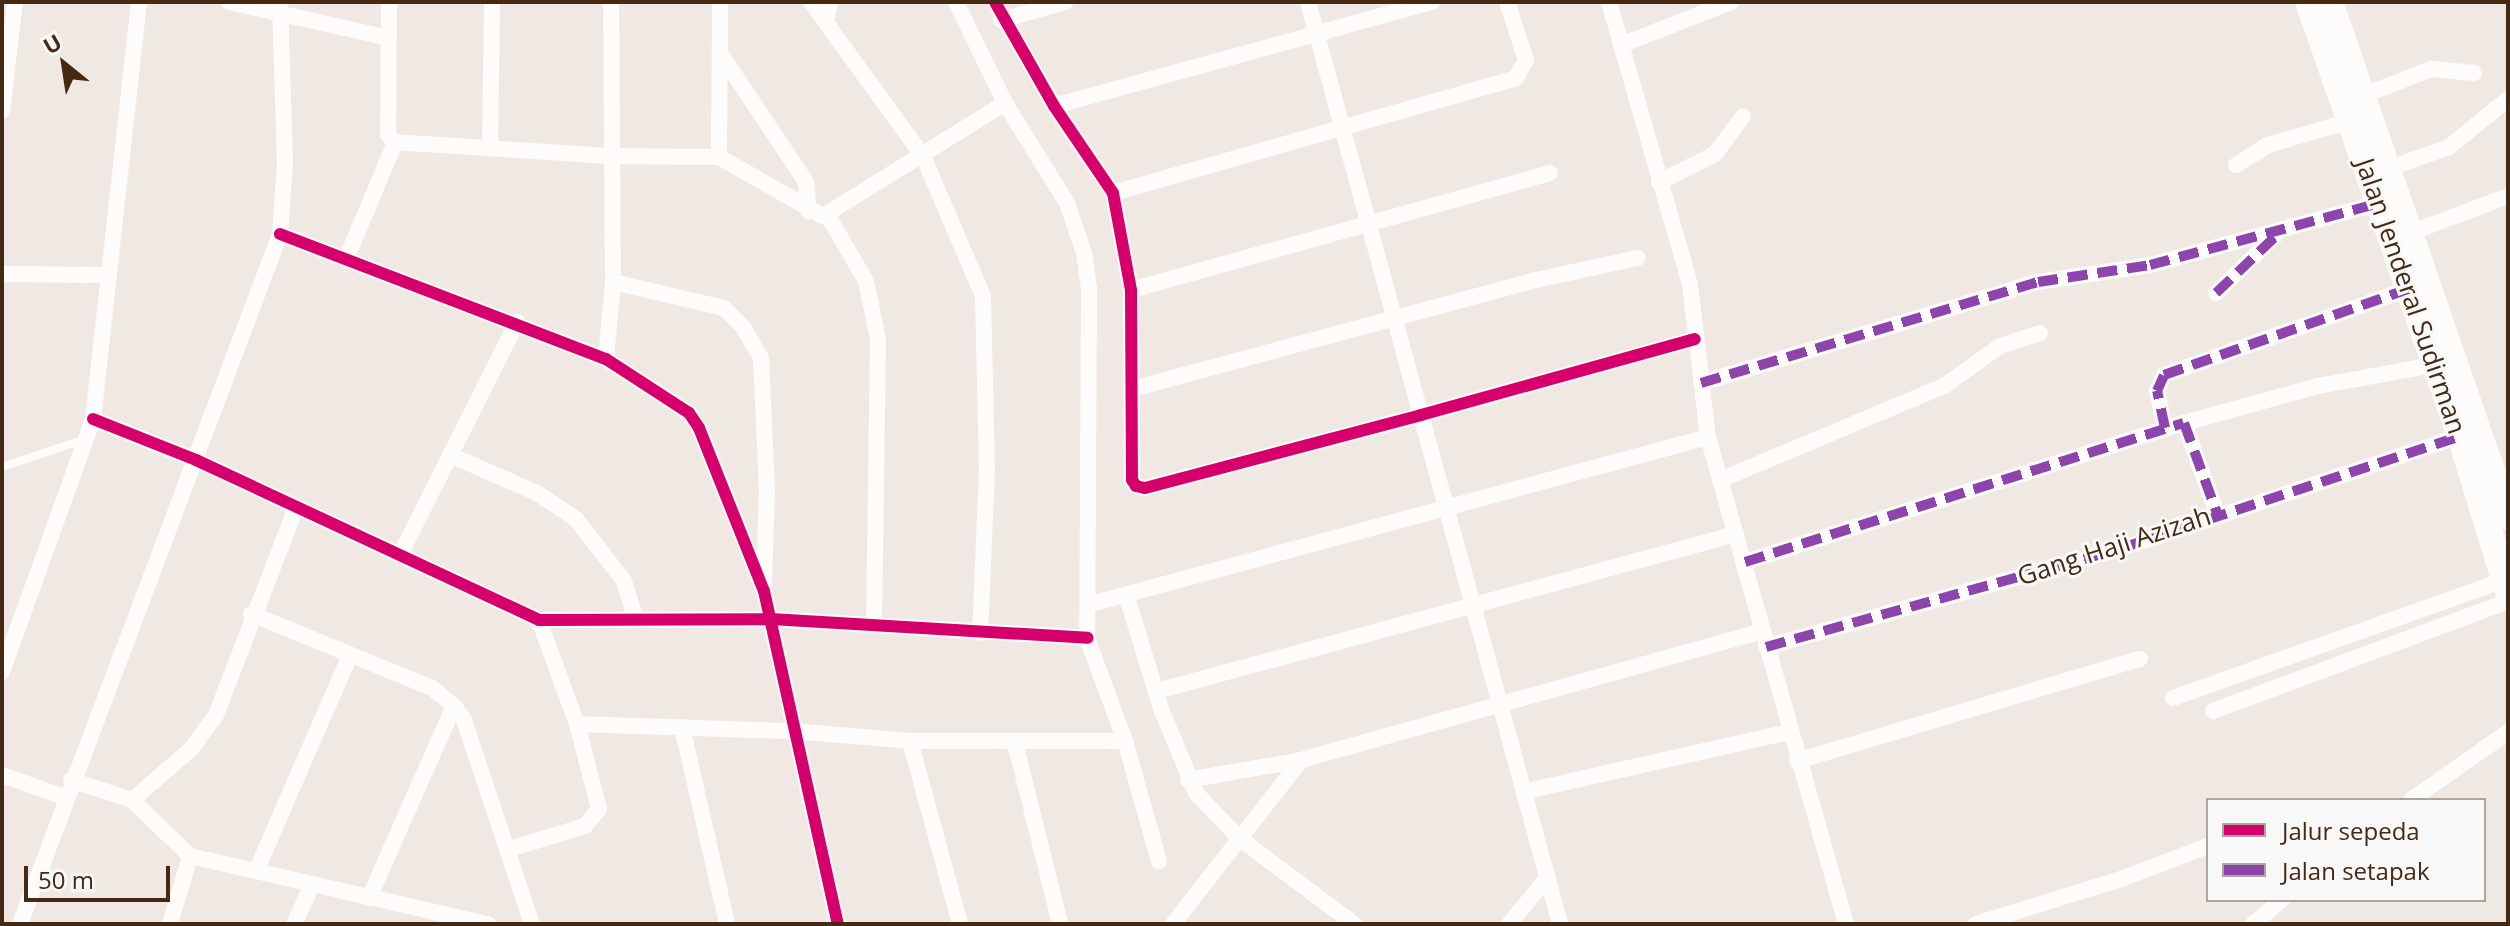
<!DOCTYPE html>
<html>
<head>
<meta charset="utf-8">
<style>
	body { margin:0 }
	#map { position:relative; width:2510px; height:926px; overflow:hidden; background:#f0e8e2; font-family:"Open Sans",sans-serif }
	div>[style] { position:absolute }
	.service>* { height:8px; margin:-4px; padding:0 4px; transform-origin:4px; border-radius:4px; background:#fdfcfb }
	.minor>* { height:16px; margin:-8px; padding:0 8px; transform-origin:8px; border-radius:8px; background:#fdfcfb }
	.trunk>* { height:26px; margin:-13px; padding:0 13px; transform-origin:13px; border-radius:13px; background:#fdfcfb }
	.quiet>* { height:10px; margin-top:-5px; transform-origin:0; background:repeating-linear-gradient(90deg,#8e44ad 0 20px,transparent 0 30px) }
	.cycleway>* { height:12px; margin:-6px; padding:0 6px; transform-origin:6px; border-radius:6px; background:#d6006c }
	span { translate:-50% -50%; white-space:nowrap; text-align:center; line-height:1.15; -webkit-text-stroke:6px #f8f8f8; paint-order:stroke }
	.street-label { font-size:26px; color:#452912 }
	.frame { position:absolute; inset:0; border:4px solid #452912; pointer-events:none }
	.legend { position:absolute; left:2206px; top:798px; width:280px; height:104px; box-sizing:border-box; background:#f8f8f8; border:2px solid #b0a59c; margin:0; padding:10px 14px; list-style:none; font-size:24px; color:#452912 }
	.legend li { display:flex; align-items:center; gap:16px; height:40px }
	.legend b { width:40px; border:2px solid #b0a59c }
	.north { position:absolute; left:24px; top:24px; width:80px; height:80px; -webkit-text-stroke:6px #f8f8f8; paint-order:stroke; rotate:330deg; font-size:22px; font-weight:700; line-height:32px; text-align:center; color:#452912 }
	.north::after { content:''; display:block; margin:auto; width:28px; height:36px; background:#452912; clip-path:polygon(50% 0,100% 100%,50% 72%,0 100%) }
	.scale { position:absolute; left:24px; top:866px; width:146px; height:36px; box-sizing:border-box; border:4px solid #452912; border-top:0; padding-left:10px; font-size:24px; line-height:28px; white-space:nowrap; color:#452912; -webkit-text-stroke:6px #f8f8f8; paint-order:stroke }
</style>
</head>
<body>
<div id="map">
	<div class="service">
		<i style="left:2px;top:467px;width:88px;rotate:-18.6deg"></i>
	</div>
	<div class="minor">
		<i style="left:229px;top:2px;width:164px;rotate:12.7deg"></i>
		<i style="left:389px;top:2px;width:132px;rotate:90.4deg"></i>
		<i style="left:388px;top:134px;width:9px;rotate:58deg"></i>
		<i style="left:393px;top:142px;width:218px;rotate:3.7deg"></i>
		<i style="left:611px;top:156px;width:108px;rotate:0.5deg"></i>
		<i style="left:719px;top:157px;width:120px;rotate:29.6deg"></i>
		<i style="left:823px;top:216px;width:214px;rotate:-31.8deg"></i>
		<i style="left:1005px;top:103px;width:112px;rotate:-115.9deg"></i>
		<i style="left:811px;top:2px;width:190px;rotate:54deg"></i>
		<i style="left:923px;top:156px;width:152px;rotate:66.8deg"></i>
		<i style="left:983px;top:296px;width:173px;rotate:88.7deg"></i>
		<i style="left:987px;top:469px;width:164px;rotate:92.4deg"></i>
		<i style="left:995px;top:2px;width:120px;rotate:60.4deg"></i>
		<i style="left:1054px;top:106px;width:105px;rotate:55.9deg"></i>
		<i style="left:1113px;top:193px;width:99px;rotate:79.5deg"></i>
		<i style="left:1131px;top:290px;width:190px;rotate:89.7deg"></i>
		<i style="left:1132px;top:480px;width:7px;rotate:56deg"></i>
		<i style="left:1136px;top:486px;width:9px;rotate:13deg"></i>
		<i style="left:1145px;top:488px;width:285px;rotate:-14.8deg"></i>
		<i style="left:1421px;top:415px;width:284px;rotate:-15.5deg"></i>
		<i style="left:1308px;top:2px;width:956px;rotate:74.71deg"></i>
		<i style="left:1609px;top:2px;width:293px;rotate:74deg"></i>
		<i style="left:1690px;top:284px;width:154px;rotate:83.3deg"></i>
		<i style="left:1708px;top:437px;width:506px;rotate:74.18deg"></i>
		<i style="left:1001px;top:20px;width:67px;rotate:-15.5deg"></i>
		<i style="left:826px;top:22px;width:20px;rotate:-79deg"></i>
		<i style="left:1621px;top:45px;width:118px;rotate:-21.4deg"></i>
		<i style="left:720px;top:53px;width:155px;rotate:56.3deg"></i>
		<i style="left:806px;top:182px;width:30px;rotate:84deg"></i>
		<i style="left:2362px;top:96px;width:74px;rotate:-21.4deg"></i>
		<i style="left:2431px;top:69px;width:43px;rotate:5.3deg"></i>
		<i style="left:1005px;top:103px;width:118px;rotate:58.2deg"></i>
		<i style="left:1067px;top:203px;width:53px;rotate:71.2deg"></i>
		<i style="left:1084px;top:253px;width:37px;rotate:82deg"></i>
		<i style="left:1089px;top:290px;width:348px;rotate:90.3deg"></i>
		<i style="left:1087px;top:638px;width:110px;rotate:69.7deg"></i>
		<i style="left:1125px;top:741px;width:125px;rotate:74.2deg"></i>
		<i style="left:1054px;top:106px;width:392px;rotate:-15.4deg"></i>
		<i style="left:2px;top:111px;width:110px;rotate:-83.2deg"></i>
		<i style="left:490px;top:147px;width:145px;rotate:-89.2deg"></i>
		<i style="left:719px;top:157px;width:155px;rotate:-89.6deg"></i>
		<i style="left:2236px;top:165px;width:38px;rotate:-32deg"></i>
		<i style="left:2268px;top:145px;width:85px;rotate:-16.3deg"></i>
		<i style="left:2387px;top:169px;width:66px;rotate:-19.5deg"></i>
		<i style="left:2449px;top:147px;width:76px;rotate:-39.1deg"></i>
		<i style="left:1659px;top:182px;width:63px;rotate:-26.6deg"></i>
		<i style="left:1715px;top:154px;width:47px;rotate:-53.6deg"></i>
		<i style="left:1113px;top:193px;width:419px;rotate:-15.9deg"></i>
		<i style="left:1516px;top:78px;width:21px;rotate:-61deg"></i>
		<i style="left:1526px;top:60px;width:61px;rotate:-108.1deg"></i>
		<i style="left:828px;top:216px;width:75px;rotate:59.7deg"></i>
		<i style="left:866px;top:281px;width:59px;rotate:78.3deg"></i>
		<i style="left:878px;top:339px;width:284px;rotate:90.8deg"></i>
		<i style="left:2410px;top:233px;width:105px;rotate:-20.7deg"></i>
		<i style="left:280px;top:234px;width:349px;rotate:21deg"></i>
		<i style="left:606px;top:359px;width:99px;rotate:33deg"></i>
		<i style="left:689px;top:413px;width:18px;rotate:56deg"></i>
		<i style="left:699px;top:428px;width:175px;rotate:68.3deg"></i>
		<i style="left:764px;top:591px;width:341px;rotate:77.5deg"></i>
		<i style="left:346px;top:259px;width:126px;rotate:-67.1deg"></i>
		<i style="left:2px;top:274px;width:107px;rotate:0.5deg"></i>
		<i style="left:613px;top:282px;width:114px;rotate:13.2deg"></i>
		<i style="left:724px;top:308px;width:27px;rotate:45deg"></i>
		<i style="left:743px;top:327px;width:36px;rotate:60deg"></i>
		<i style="left:761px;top:358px;width:133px;rotate:87.4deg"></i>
		<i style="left:767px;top:491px;width:92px;rotate:91.9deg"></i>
		<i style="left:1131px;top:290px;width:435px;rotate:-15.6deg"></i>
		<i style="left:2216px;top:293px;width:82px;rotate:-44deg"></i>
		<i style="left:606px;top:359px;width:77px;rotate:-84.8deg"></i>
		<i style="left:613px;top:282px;width:280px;rotate:-90.4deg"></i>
		<i style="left:1701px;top:383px;width:352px;rotate:-16.7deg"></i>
		<i style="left:2038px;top:282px;width:113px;rotate:-8.6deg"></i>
		<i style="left:2150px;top:265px;width:234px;rotate:-15.1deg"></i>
		<i style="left:1132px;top:389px;width:418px;rotate:-15.1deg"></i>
		<i style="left:1536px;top:280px;width:104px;rotate:-12.2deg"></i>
		<i style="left:93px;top:419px;width:111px;rotate:21.7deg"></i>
		<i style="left:196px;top:460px;width:378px;rotate:25deg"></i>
		<i style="left:539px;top:620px;width:232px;rotate:-0.2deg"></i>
		<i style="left:771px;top:619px;width:317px;rotate:3.4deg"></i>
		<i style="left:2184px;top:423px;width:96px;rotate:69.9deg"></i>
		<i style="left:2165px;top:428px;width:38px;rotate:-102deg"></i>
		<i style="left:2157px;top:391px;width:17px;rotate:-66deg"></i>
		<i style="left:2164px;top:375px;width:259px;rotate:-19.4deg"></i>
		<i style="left:450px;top:455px;width:95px;rotate:23.6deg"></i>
		<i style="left:537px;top:493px;width:47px;rotate:33.7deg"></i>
		<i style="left:576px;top:519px;width:78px;rotate:52.3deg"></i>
		<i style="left:624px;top:581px;width:37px;rotate:73deg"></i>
		<i style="left:1720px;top:480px;width:243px;rotate:-22.8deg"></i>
		<i style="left:1944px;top:386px;width:69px;rotate:-35.5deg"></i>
		<i style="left:2000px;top:346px;width:42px;rotate:-18deg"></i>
		<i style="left:400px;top:555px;width:261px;rotate:-63.3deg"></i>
		<i style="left:1745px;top:562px;width:453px;rotate:-17.6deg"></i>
		<i style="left:2177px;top:425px;width:146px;rotate:-15.5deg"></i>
		<i style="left:2318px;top:386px;width:118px;rotate:-10.3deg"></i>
		<i style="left:1127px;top:597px;width:117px;rotate:73.1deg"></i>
		<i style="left:1161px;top:709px;width:91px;rotate:67.4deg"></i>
		<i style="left:1196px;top:793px;width:62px;rotate:46.3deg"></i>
		<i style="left:1239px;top:838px;width:144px;rotate:36.8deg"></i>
		<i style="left:1091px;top:604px;width:639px;rotate:-15.15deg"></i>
		<i style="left:251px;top:614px;width:196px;rotate:22.2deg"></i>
		<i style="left:432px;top:688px;width:28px;rotate:39deg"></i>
		<i style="left:454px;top:706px;width:17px;rotate:54deg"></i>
		<i style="left:464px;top:720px;width:215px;rotate:71.6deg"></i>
		<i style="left:1766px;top:647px;width:370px;rotate:-15.5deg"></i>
		<i style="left:2122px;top:548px;width:356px;rotate:-18.3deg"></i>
		<i style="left:2px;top:672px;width:269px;rotate:-70.2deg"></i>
		<i style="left:93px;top:419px;width:420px;rotate:-83.7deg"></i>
		<i style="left:1157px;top:691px;width:600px;rotate:-15.17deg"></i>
		<i style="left:2173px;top:698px;width:351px;rotate:-19.6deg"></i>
		<i style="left:2213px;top:711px;width:315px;rotate:-20.4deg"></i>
		<i style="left:577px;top:724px;width:215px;rotate:1.9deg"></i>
		<i style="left:792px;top:731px;width:118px;rotate:4.8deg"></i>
		<i style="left:910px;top:741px;width:215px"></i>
		<i style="left:682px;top:727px;width:202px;rotate:77.1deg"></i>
		<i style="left:910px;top:741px;width:190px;rotate:74.7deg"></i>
		<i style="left:1015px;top:743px;width:187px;rotate:76deg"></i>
		<i style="left:1797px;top:761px;width:358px;rotate:-16.6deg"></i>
		<i style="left:2px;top:775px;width:69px;rotate:19.5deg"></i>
		<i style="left:71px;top:780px;width:64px;rotate:18.2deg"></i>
		<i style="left:132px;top:800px;width:81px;rotate:44deg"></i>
		<i style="left:190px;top:856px;width:306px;rotate:12.9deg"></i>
		<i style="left:1188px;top:780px;width:115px;rotate:-10deg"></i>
		<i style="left:1527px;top:791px;width:268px;rotate:-12.7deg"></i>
		<i style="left:132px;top:800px;width:78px;rotate:-40.8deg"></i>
		<i style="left:191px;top:749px;width:42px;rotate:-53.7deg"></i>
		<i style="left:216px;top:715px;width:222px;rotate:-68.9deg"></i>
		<i style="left:2411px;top:800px;width:118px;rotate:-35deg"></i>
		<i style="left:509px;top:849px;width:79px;rotate:-16.8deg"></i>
		<i style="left:585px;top:826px;width:22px;rotate:-51deg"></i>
		<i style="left:599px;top:809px;width:88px;rotate:-104.5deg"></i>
		<i style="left:577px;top:724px;width:111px;rotate:-110.1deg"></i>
		<i style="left:257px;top:869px;width:233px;rotate:-66.5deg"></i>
		<i style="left:369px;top:898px;width:210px;rotate:-66.1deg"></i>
		<i style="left:20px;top:924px;width:737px;rotate:-69.35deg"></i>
		<i style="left:280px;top:234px;width:71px;rotate:-86deg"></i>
		<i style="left:285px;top:163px;width:161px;rotate:-91.8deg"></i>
		<i style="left:170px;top:924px;width:71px;rotate:-73.6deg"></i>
		<i style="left:294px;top:924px;width:40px;rotate:-65deg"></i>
		<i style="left:1173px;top:924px;width:208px;rotate:-52deg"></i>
		<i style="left:1301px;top:760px;width:480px;rotate:-15.6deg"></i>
		<i style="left:1509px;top:924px;width:60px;rotate:-50.4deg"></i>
		<i style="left:1976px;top:924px;width:149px;rotate:-17.2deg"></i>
		<i style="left:2118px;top:880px;width:96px;rotate:-20.7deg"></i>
		<i style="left:2253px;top:924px;width:38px;rotate:-40deg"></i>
	</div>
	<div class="trunk">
		<i style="left:2308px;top:2px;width:460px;rotate:70.7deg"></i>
		<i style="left:2460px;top:436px;width:163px;rotate:72.9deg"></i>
		<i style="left:2330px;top:2px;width:545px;rotate:70.93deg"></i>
	</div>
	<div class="quiet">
		<i style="left:2216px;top:293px;width:84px;rotate:-43.6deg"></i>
		<i style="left:1701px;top:383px;width:352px;rotate:-16.7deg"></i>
		<i style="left:2038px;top:282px;width:113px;rotate:-8.6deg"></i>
		<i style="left:2150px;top:265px;width:234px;rotate:-15.1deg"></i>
		<i style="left:2165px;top:428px;width:38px;rotate:-102deg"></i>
		<i style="left:2157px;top:391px;width:17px;rotate:-66deg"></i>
		<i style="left:2164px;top:375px;width:259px;rotate:-19.4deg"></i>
		<i style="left:1745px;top:562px;width:460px;rotate:-17.6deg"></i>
		<i style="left:2184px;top:423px;width:96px;rotate:69.9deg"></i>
		<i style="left:1766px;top:647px;width:370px;rotate:-15.5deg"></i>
		<i style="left:2122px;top:548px;width:356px;rotate:-18.3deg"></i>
	</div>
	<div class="cycleway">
		<i style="left:995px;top:2px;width:120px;rotate:60.4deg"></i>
		<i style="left:1054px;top:106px;width:105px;rotate:55.9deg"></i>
		<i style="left:1113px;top:193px;width:99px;rotate:79.5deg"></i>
		<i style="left:1131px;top:290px;width:190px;rotate:89.7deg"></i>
		<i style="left:1132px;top:480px;width:7px;rotate:56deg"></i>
		<i style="left:1136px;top:486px;width:9px;rotate:13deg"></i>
		<i style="left:1145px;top:488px;width:285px;rotate:-14.8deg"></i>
		<i style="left:1421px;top:415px;width:284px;rotate:-15.5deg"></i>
		<i style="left:280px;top:234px;width:349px;rotate:21deg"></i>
		<i style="left:606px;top:359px;width:99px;rotate:33deg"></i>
		<i style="left:689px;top:413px;width:18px;rotate:56deg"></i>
		<i style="left:699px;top:428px;width:175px;rotate:68.3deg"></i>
		<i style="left:764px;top:591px;width:341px;rotate:77.5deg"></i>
		<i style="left:93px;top:419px;width:111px;rotate:21.7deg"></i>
		<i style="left:196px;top:460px;width:378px;rotate:25deg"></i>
		<i style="left:539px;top:620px;width:232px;rotate:-0.2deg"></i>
		<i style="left:771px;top:619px;width:317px;rotate:3.4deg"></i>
	</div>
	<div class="street-label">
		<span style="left:2411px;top:296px;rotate:71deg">Jalan Jenderal Sudirman</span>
		<span style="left:2114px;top:546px;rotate:-18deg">Gang Haji Azizah</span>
	</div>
	<div class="frame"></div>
	<ul class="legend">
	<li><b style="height:10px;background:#d6006c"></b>Jalur sepeda</li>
	<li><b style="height:10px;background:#8e44ad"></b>Jalan setapak</li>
	</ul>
	<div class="north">U</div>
	<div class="scale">50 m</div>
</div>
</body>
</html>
